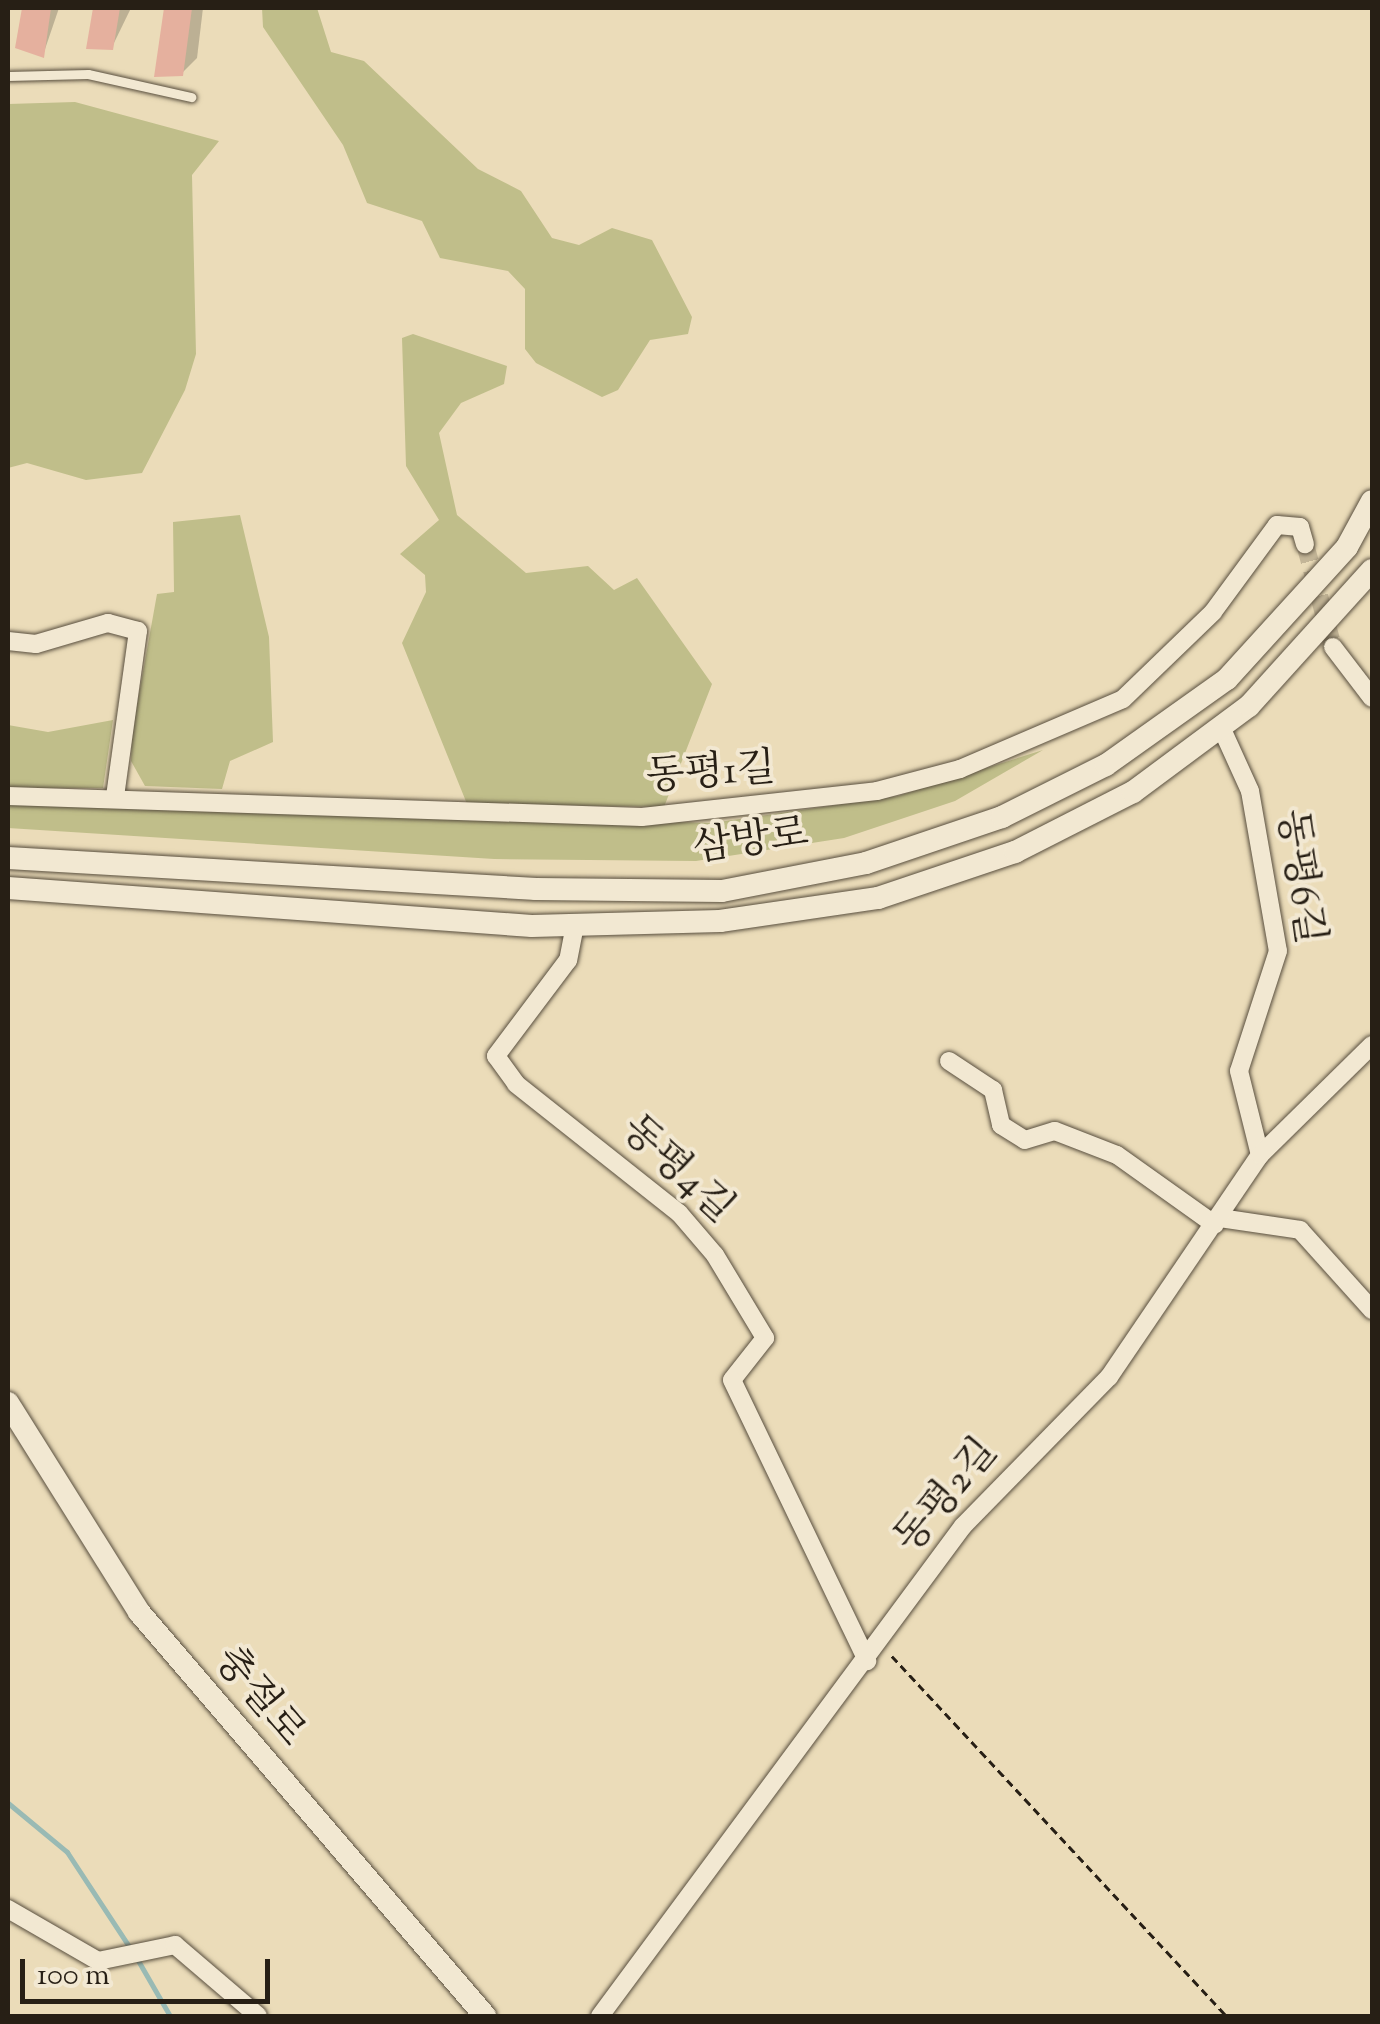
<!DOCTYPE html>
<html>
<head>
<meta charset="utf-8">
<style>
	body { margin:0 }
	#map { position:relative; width:1380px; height:2024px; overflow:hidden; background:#ebdcb9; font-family:"Sorts Mill Goudy","Noto Serif KR",serif }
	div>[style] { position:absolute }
	.green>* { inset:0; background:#c0be8a }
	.shadow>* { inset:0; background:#0003 }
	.stream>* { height:5px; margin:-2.5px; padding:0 2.5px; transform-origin:2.5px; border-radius:2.5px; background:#99bab4 }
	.building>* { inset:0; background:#e5b09e }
	.street-tunnel>* { height:18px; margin-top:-9px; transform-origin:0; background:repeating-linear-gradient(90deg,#c4b698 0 18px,transparent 0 27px) }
	.path>* { height:2.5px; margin-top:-1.25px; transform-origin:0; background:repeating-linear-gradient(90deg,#271f15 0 8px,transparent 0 13px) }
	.roads { filter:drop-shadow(0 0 2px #584e3e) drop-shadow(0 0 2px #584e3e) }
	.lane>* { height:9px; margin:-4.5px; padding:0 4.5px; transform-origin:4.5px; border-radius:4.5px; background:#f2e8d2 }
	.street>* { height:18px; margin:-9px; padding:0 9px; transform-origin:9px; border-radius:9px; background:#f2e8d2 }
	.secondary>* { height:22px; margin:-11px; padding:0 11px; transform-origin:11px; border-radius:11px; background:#f2e8d2 }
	span { translate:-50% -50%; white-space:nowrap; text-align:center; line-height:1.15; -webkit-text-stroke:8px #f2e8d2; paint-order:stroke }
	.street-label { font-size:40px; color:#271f15 }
	.frame { position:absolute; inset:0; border:10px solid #271f15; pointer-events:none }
	.scale { position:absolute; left:20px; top:1959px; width:250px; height:45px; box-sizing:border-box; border:5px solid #271f15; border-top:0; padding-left:12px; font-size:30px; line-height:35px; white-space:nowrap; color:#271f15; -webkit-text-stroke:8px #f2e8d2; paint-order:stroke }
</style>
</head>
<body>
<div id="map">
	<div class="green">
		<i style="clip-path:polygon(262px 8px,317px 8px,331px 52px,364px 61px,478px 169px,521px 191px,552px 238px,579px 245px,612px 228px,652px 240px,692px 317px,688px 334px,650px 340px,618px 390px,602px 397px,536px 363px,525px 349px,525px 289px,508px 271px,440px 258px,422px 221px,367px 203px,343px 145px,263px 27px)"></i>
		<i style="clip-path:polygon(75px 102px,219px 141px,192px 175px,196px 354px,185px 390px,142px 473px,86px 480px,27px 463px,8px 468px,8px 104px)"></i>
		<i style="clip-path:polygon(413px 334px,507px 366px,504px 384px,461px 403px,439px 433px,457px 515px,526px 573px,588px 566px,614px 590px,637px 578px,712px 684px,664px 807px,467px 804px,402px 643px,426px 592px,425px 575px,400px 554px,439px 520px,406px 466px,402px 338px)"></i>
		<i style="clip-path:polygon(240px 515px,269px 637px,273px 742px,230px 761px,222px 789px,145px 786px,131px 761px,132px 733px,157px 594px,174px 592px,173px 522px)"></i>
		<i style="clip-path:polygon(113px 720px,103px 788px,8px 788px,8px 725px,48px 732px)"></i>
		<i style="clip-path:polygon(1043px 750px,955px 801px,844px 838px,696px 861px,494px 859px,8px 828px,8px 802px,712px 823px,898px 796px)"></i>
	</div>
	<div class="shadow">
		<i style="clip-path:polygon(24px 8px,59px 8px,43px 55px,18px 46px)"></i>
		<i style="clip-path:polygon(96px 8px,131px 8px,112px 47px,89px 47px)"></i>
		<i style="clip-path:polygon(166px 8px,203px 8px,197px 58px,182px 73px,157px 75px)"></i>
	</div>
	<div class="stream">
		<i style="left:8px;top:1803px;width:77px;rotate:39.7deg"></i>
		<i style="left:67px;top:1852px;width:115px;rotate:56.7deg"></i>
		<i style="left:136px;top:1957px;width:68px;rotate:60deg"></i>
	</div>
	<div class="building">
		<i style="clip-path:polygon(22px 8px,51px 8px,44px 58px,15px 48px)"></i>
		<i style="clip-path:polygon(93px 8px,120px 8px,113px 50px,86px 49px)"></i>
		<i style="clip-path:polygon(164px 8px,192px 8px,183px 76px,154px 77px)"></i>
	</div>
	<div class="street-tunnel">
		<i style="left:1305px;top:544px;width:107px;rotate:74.8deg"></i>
	</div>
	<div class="path">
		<i style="left:892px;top:1656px;width:492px;rotate:47.1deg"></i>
	</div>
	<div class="roads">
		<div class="lane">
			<i style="left:8px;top:76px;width:80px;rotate:-1.4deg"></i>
			<i style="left:88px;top:74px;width:106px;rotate:12.6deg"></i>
		</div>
		<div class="street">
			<i style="left:8px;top:641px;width:28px;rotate:6deg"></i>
			<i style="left:36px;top:644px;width:75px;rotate:-16.3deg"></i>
			<i style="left:108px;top:623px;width:31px;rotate:15deg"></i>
			<i style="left:138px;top:631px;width:168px;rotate:97.9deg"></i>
			<i style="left:1333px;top:647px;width:64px;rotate:52.6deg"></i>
			<i style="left:1221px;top:727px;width:70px;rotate:65.6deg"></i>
			<i style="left:1250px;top:791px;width:162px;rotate:80.1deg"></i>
			<i style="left:1278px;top:951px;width:126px;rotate:108deg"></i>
			<i style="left:1239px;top:1071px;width:87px;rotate:76deg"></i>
			<i style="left:8px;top:796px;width:634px;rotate:1.9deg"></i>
			<i style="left:642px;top:817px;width:236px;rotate:-6.3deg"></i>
			<i style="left:877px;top:791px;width:86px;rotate:-14.8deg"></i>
			<i style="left:960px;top:769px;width:177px;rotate:-23.2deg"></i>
			<i style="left:1123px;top:699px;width:125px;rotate:-44deg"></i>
			<i style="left:1213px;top:612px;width:108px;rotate:-53.7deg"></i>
			<i style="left:1277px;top:525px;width:23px;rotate:5deg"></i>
			<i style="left:1300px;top:527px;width:18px;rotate:74deg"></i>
			<i style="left:575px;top:925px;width:36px;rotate:101deg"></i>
			<i style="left:568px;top:960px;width:120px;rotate:126.9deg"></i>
			<i style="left:496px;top:1056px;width:34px;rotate:54deg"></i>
			<i style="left:516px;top:1084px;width:208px;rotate:38.4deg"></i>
			<i style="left:679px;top:1213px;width:55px;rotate:49.4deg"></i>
			<i style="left:715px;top:1255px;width:97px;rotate:58.9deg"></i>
			<i style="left:765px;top:1338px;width:53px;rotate:128.2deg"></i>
			<i style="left:732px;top:1380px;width:312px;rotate:64.3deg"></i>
			<i style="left:949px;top:1061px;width:53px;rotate:33.4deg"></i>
			<i style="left:993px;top:1090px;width:36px;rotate:77deg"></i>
			<i style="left:1001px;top:1125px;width:28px;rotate:32deg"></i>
			<i style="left:1025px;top:1140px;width:31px;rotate:-17deg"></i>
			<i style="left:1055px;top:1131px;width:66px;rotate:21.2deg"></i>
			<i style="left:1117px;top:1155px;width:120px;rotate:35.5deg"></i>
			<i style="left:1220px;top:1218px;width:81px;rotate:8.5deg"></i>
			<i style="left:1300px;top:1230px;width:108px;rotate:48deg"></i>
			<i style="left:8px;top:1909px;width:104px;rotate:30deg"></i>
			<i style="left:98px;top:1961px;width:79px;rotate:-11.7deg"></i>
			<i style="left:175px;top:1945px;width:109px;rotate:40.5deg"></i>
			<i style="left:600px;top:2016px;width:610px;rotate:-53.47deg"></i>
			<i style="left:963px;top:1526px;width:209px;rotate:-45.6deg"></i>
			<i style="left:1109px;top:1377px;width:268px;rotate:-55.8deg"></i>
			<i style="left:1260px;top:1155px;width:157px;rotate:-44.5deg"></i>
		</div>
		<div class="secondary">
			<i style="left:8px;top:858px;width:529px;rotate:3.36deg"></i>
			<i style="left:536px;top:889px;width:186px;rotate:0.6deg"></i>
			<i style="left:722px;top:891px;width:147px;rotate:-11deg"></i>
			<i style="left:866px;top:863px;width:144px;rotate:-18.7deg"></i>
			<i style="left:1002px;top:817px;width:116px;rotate:-26.6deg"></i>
			<i style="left:1106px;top:765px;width:148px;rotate:-35.4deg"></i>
			<i style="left:1227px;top:679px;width:178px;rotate:-47.7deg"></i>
			<i style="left:1347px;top:547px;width:52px;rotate:-61.5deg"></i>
			<i style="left:8px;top:888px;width:525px;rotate:4.15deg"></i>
			<i style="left:532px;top:926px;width:188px;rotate:-1.5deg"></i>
			<i style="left:720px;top:921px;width:160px;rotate:-8.3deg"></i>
			<i style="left:878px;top:898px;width:145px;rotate:-18.6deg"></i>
			<i style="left:1015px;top:852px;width:132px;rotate:-27deg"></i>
			<i style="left:1133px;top:792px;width:144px;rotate:-36.6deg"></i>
			<i style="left:1249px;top:706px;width:183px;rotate:-47.9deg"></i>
			<i style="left:8px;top:1403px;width:247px;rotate:57.9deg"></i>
			<i style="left:139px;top:1612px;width:532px;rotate:49.42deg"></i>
		</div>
	</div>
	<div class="street-label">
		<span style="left:711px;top:775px;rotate:-4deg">동평1길</span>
		<span style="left:751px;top:843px;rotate:-8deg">삼방로</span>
		<span style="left:1298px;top:877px;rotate:82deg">동평6길</span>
		<span style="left:676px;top:1171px;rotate:43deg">동평4길</span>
		<span style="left:948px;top:1497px;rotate:-50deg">동평2길</span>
		<span style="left:258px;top:1698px;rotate:50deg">충절로</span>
	</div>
	<div class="frame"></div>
	<div class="scale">100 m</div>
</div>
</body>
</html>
